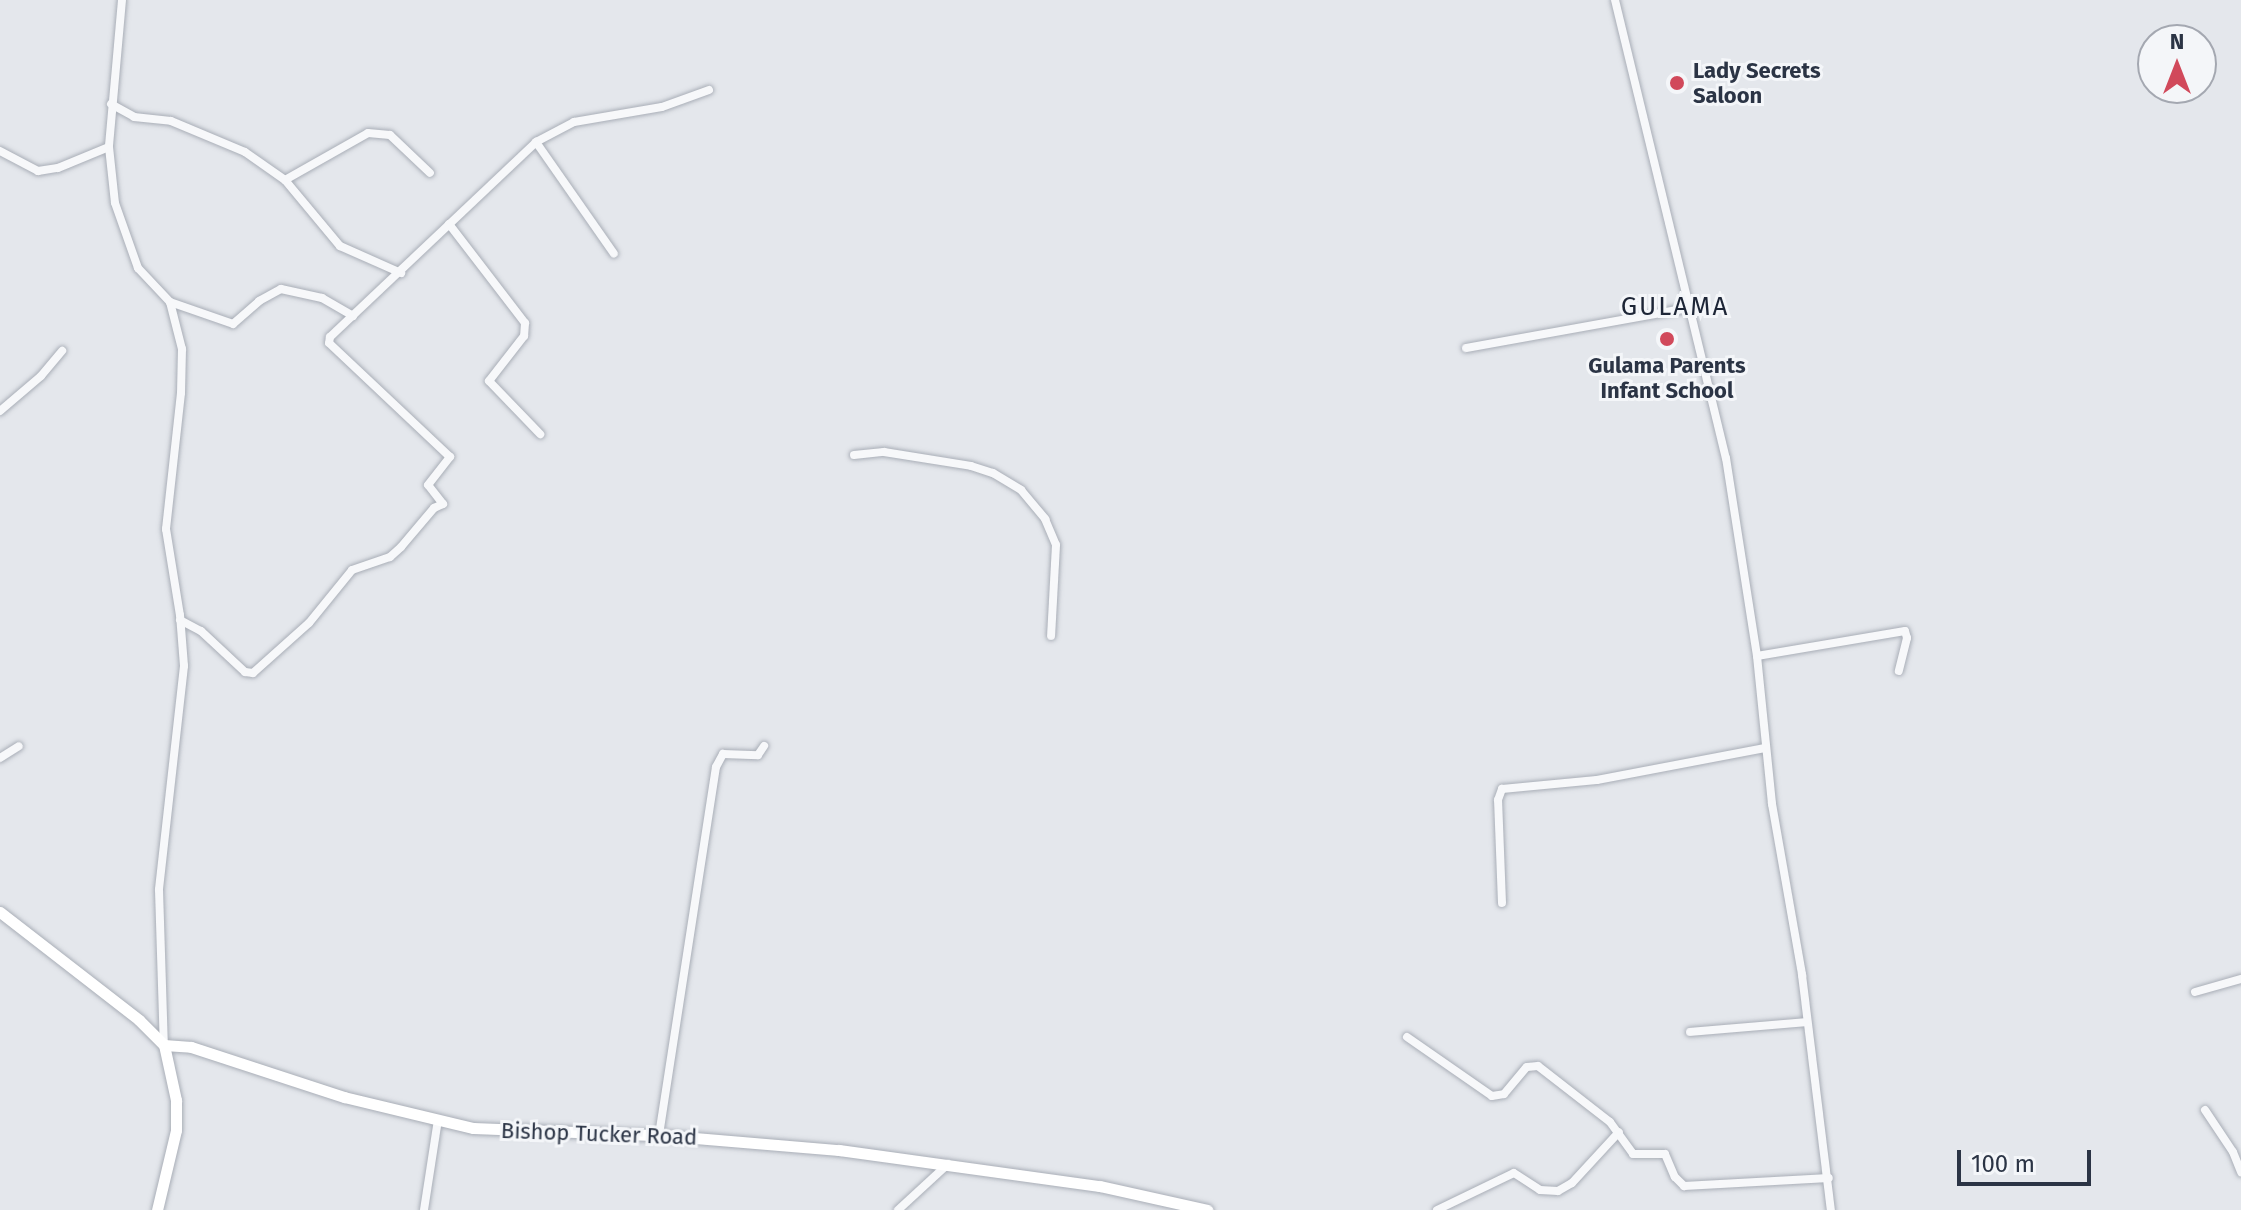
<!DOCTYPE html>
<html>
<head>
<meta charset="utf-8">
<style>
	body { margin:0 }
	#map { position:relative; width:2241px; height:1210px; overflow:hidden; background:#e4e7ec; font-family:"Fira Sans",sans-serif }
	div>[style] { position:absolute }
	.roads { filter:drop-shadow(0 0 2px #a9aeb7) drop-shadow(0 0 2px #a9aeb7) }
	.street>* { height:8px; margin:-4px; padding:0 4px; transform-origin:4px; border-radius:4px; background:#f7f8fa }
	.secondary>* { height:11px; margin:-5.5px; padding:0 5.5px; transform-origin:5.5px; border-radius:5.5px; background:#fff }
	.dots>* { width:22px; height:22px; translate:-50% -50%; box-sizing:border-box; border:4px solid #f4f6f9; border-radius:50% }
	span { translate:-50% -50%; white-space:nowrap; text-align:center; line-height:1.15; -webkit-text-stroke:6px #f4f6f9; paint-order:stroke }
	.poi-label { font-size:22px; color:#2b3445; font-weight:700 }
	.left { translate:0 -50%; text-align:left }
	.street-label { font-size:22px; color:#2b3445 }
	.quarter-label { font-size:26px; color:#1d2536; letter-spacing:2px }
	.north { position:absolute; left:2137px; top:24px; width:80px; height:80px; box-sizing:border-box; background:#f4f6f9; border:2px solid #a4a8b1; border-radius:50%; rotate:0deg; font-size:22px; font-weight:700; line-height:32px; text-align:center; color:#2b3445 }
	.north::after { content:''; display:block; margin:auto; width:28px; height:36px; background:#d1495b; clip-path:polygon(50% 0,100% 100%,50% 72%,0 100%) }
	.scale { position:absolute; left:1957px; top:1150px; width:134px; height:36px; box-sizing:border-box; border:4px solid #2b3445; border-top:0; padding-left:10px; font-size:24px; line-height:28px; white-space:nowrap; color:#2b3445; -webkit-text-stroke:6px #f4f6f9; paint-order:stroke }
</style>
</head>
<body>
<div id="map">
	<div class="roads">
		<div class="street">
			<i style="left:122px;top:0;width:148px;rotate:95.1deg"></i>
			<i style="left:109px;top:147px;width:56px;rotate:83.9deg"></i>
			<i style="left:115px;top:203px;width:69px;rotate:70.5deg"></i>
			<i style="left:138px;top:268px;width:47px;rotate:46.7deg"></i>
			<i style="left:170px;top:302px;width:49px;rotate:75.7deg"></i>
			<i style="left:182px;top:349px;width:44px;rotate:91.3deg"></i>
			<i style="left:181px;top:393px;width:137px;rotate:96.3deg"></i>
			<i style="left:166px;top:529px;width:87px;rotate:80.8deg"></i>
			<i style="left:180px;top:615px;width:51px;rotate:85.5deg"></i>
			<i style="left:184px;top:666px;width:225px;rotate:96.4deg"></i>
			<i style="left:159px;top:890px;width:155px;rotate:88.2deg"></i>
			<i style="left:1615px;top:0;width:471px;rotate:76.4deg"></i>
			<i style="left:1726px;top:458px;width:200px;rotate:81.1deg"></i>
			<i style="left:1757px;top:656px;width:149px;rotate:84.2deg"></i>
			<i style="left:1772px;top:804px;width:174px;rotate:80deg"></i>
			<i style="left:1802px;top:975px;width:237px;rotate:83deg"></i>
			<i style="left:111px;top:104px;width:26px;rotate:29deg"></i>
			<i style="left:134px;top:117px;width:37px;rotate:6deg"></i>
			<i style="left:171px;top:121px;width:80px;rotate:22.7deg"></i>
			<i style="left:245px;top:152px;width:49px;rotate:35deg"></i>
			<i style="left:285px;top:180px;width:86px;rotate:50.2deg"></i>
			<i style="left:340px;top:246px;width:67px;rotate:23.9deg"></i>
			<i style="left:536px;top:142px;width:136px;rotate:55.1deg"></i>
			<i style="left:0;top:151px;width:43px;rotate:27.8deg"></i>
			<i style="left:38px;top:171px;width:20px;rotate:-9deg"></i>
			<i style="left:58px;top:168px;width:55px;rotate:-22.4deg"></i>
			<i style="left:285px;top:180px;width:95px;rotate:-29.5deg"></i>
			<i style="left:368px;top:133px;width:22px;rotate:5deg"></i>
			<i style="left:390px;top:135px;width:55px;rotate:43.5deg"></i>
			<i style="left:449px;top:224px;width:125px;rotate:52.5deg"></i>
			<i style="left:525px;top:323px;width:13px;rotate:94deg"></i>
			<i style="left:524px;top:336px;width:57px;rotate:127.9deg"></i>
			<i style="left:489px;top:381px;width:74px;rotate:46.1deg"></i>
			<i style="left:170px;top:302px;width:67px;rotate:19.2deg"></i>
			<i style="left:233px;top:324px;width:35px;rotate:-41deg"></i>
			<i style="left:259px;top:301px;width:25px;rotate:-29deg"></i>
			<i style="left:281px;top:289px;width:42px;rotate:12.4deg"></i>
			<i style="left:322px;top:298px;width:36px;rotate:30deg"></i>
			<i style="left:1466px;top:348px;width:226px;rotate:-10.2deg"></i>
			<i style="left:0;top:411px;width:54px;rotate:-40.5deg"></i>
			<i style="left:41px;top:376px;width:33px;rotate:-50deg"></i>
			<i style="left:854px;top:455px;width:30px;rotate:-6deg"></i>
			<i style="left:884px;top:452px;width:88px;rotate:9.1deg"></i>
			<i style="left:971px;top:466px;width:23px;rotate:18deg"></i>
			<i style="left:993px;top:473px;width:33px;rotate:31deg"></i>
			<i style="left:1021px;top:490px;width:38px;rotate:50deg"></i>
			<i style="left:1045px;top:519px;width:28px;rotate:67deg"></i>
			<i style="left:1056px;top:545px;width:91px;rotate:93.1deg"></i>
			<i style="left:180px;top:620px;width:24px;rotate:28deg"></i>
			<i style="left:201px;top:631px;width:60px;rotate:43deg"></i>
			<i style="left:245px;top:672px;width:8px;rotate:7deg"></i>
			<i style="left:253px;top:673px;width:75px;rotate:-41.8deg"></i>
			<i style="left:309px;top:623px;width:68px;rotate:-50.9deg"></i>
			<i style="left:352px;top:570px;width:40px;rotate:-18.9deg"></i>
			<i style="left:390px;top:557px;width:15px;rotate:-42deg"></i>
			<i style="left:401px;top:547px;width:51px;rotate:-49.8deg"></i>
			<i style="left:434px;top:508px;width:10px;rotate:-24deg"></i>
			<i style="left:443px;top:504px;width:24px;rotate:-128deg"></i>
			<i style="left:428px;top:485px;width:36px;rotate:-52deg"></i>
			<i style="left:450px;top:457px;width:166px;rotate:-136.7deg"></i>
			<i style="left:329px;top:343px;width:6px;rotate:-81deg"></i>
			<i style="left:330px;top:337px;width:284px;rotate:-43.4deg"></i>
			<i style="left:536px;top:142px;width:43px;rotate:-27.8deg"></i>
			<i style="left:574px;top:122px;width:89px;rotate:-9.7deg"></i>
			<i style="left:662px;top:107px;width:50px;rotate:-19.9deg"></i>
			<i style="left:1757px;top:656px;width:150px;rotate:-9.6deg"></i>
			<i style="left:1905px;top:631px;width:7px;rotate:74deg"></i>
			<i style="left:1907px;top:638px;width:34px;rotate:104deg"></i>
			<i style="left:0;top:758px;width:22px;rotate:-32deg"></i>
			<i style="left:1502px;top:903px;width:103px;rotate:-92.2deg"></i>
			<i style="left:1498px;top:800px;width:12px;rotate:-70deg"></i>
			<i style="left:1502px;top:789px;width:95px;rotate:-5.4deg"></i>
			<i style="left:1597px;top:780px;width:171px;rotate:-10.8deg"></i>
			<i style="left:2195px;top:992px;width:48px;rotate:-15.8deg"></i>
			<i style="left:1690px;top:1032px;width:117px;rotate:-4.9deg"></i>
			<i style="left:1407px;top:1037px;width:103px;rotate:34.8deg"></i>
			<i style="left:1492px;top:1096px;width:12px;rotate:-9deg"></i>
			<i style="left:1504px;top:1094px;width:35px;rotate:-50deg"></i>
			<i style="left:1527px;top:1067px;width:11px;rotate:-5deg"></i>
			<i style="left:1538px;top:1066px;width:91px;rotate:37.9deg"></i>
			<i style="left:1610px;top:1122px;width:39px;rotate:54deg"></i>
			<i style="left:1633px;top:1154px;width:32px"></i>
			<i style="left:1665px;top:1154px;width:25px;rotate:67deg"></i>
			<i style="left:1675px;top:1177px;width:13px;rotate:45deg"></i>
			<i style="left:1684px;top:1186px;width:145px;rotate:-3.2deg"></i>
			<i style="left:2205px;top:1110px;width:50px;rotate:56.3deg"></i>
			<i style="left:2233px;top:1152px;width:22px;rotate:68deg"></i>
			<i style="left:659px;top:1135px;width:372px;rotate:-81.2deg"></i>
			<i style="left:716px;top:767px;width:15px;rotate:-62deg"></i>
			<i style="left:723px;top:754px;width:35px;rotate:2deg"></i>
			<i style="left:758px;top:755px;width:11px;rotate:-56deg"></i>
			<i style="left:424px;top:1210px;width:91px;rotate:-81.2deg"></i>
			<i style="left:898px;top:1210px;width:68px;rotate:-42.6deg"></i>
			<i style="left:1437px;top:1210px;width:85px;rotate:-25.7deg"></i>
			<i style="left:1514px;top:1173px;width:31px;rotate:33deg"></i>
			<i style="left:1540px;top:1190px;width:18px;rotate:3deg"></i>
			<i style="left:1558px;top:1191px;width:16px;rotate:-30deg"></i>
			<i style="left:1572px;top:1183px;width:69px;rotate:-47.3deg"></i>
		</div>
		<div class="secondary">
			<i style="left:0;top:912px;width:176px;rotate:37.8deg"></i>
			<i style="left:139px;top:1020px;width:35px;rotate:45deg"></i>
			<i style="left:164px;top:1045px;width:27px;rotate:4deg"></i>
			<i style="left:191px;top:1047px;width:161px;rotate:18.1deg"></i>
			<i style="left:344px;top:1097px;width:133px;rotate:13.5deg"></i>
			<i style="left:473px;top:1128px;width:186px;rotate:2.2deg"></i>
			<i style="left:659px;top:1135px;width:181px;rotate:4.8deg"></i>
			<i style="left:839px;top:1150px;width:263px;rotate:7.9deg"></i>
			<i style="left:1100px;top:1186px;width:110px;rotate:12.6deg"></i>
			<i style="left:157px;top:1210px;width:82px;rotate:-76.6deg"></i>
			<i style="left:176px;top:1130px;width:30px;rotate:-90deg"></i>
			<i style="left:176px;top:1100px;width:56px;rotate:-102.3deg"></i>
		</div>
	</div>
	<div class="dots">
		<i style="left:1677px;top:83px;background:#d1495b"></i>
		<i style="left:1667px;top:339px;background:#d1495b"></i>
	</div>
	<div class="poi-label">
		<span class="left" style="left:1693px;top:83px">Lady Secrets<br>Saloon</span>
		<span style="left:1667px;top:378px">Gulama Parents<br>Infant School</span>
	</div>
	<div class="street-label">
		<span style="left:599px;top:1134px;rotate:2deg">Bishop Tucker Road</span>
	</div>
	<div class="quarter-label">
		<span style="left:1675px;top:307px">GULAMA</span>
	</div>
	<div class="north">N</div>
	<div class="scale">100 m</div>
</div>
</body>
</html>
